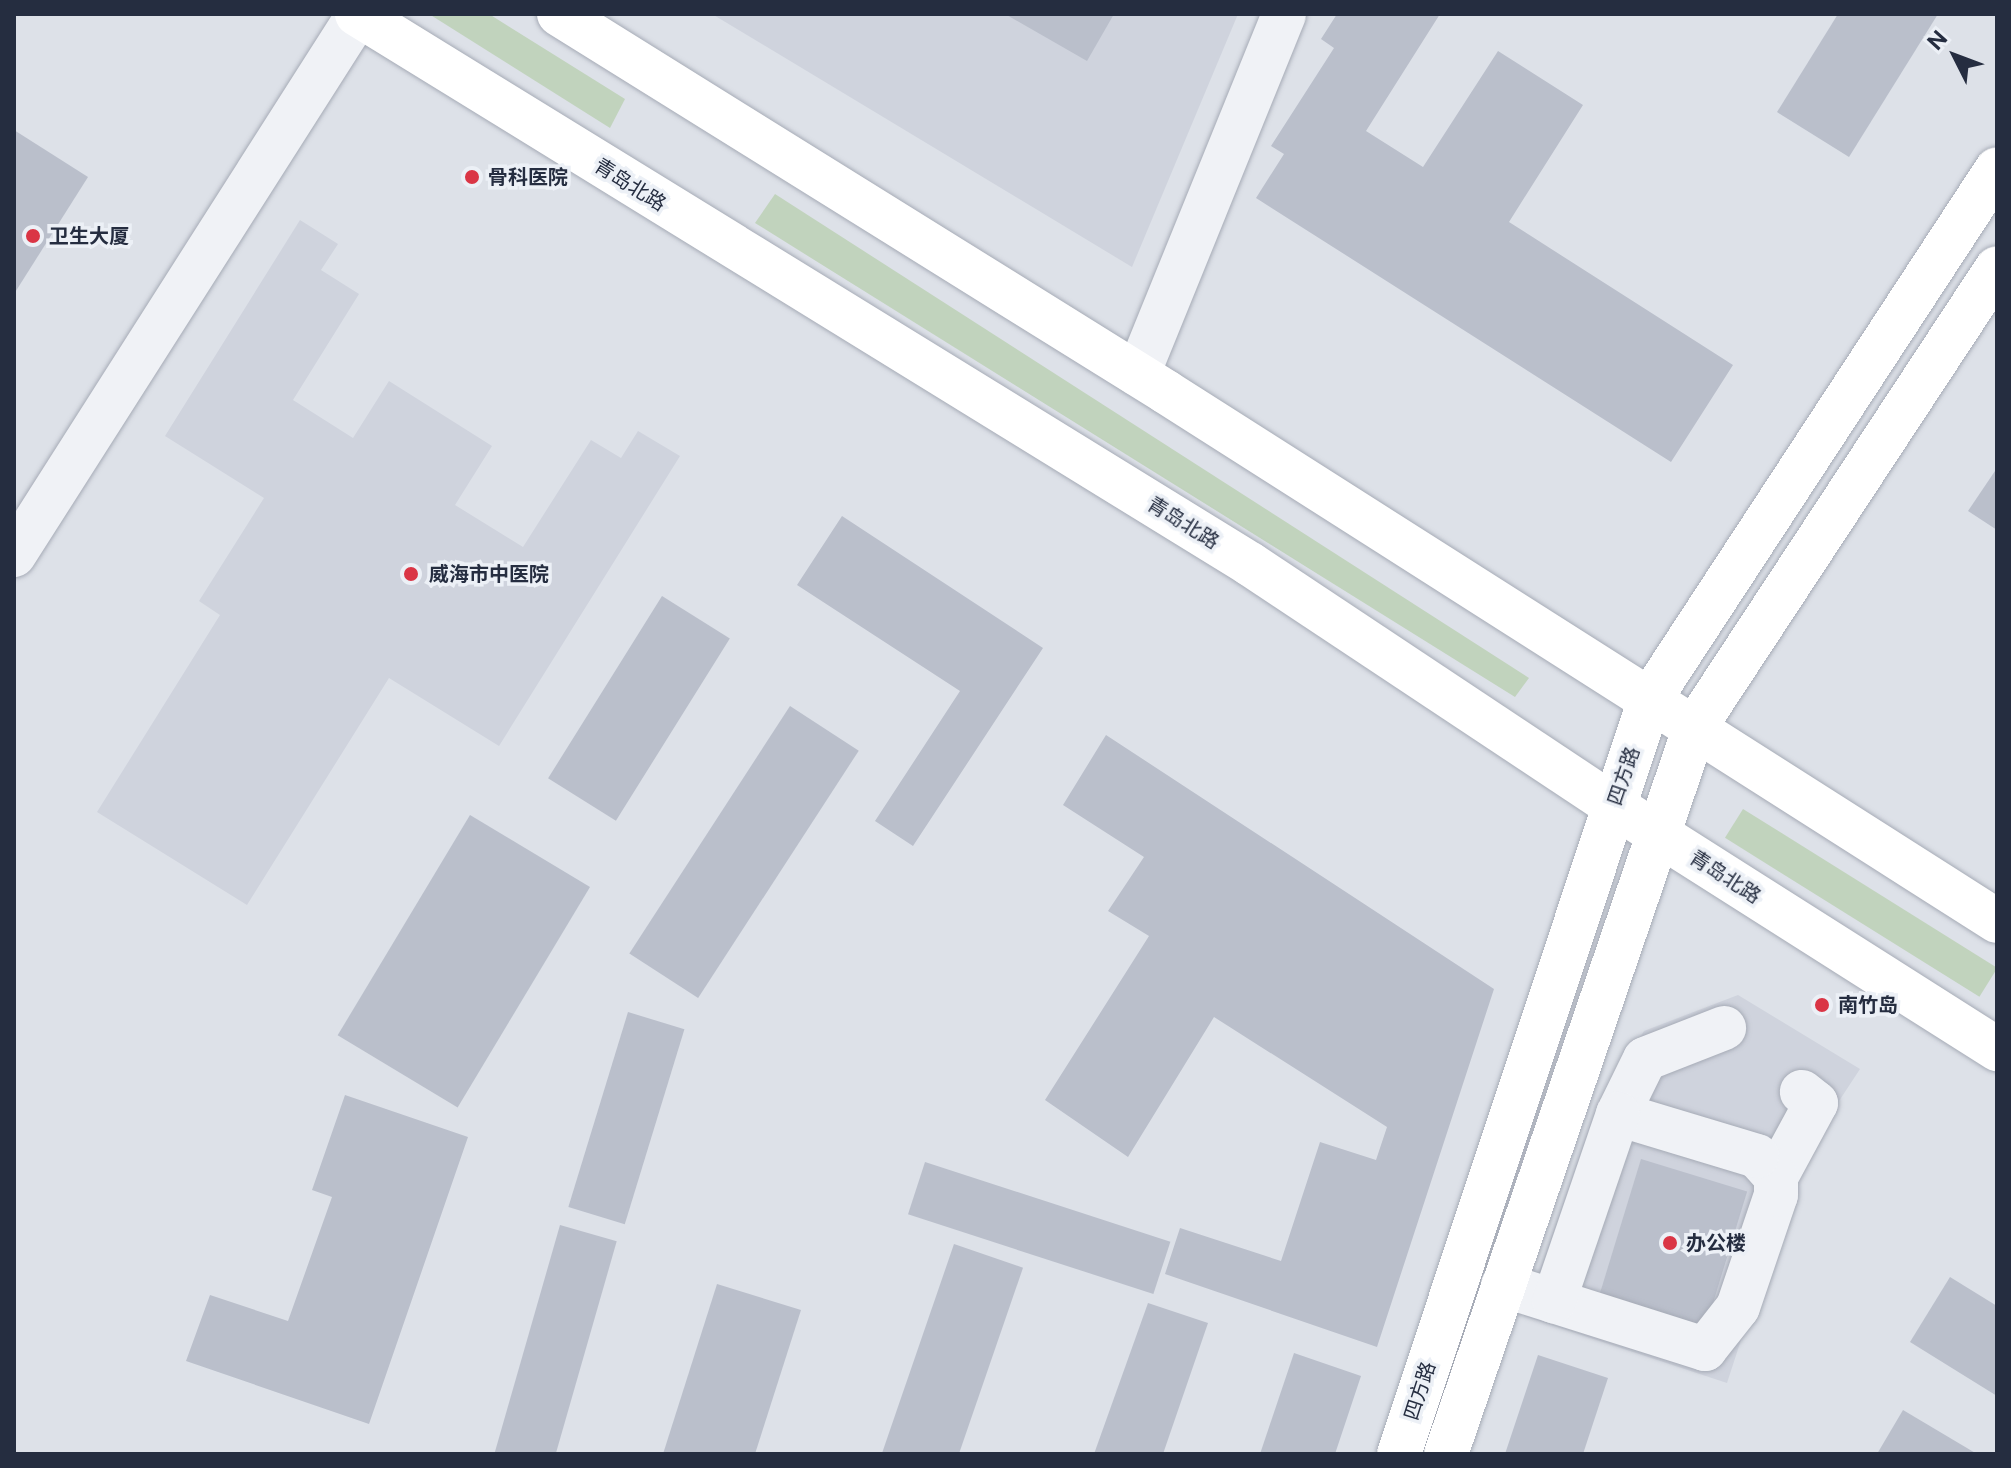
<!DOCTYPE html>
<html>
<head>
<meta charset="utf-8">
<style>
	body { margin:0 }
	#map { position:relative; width:2011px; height:1468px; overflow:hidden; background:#dde1e8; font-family:"Public Sans","Noto Sans SC",sans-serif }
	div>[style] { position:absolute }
	.built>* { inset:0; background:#cfd3dd }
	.green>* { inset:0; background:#c1d3bd; transform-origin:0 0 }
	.building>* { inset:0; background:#babfcb; transform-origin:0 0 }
	.roads { filter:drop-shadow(0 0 2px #a6abb6) drop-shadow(0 0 2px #a6abb6) }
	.minor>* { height:44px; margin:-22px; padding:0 22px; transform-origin:22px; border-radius:22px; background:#f0f2f6 }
	.major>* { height:44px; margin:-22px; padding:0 22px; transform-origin:22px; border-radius:22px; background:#fff }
	.dots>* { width:22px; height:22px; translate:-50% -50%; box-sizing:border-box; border:4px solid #ecf0f6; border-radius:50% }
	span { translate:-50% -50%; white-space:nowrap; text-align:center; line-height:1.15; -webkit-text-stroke:7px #ecf0f6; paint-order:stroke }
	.poi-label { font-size:20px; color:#252d40; font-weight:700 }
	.left { translate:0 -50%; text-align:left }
	.street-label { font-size:20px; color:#252d40 }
	.frame { position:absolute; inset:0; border:16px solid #252d40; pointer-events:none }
	.north { position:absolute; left:1915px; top:16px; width:80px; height:80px; -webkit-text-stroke:6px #ecf0f6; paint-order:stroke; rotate:312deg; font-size:22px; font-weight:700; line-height:32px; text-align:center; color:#252d40 }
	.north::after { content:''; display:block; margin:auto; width:28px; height:36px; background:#252d40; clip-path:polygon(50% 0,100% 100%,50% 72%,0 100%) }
</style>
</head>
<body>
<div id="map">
	<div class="built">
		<i style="clip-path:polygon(712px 14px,1238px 14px,1132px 267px)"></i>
		<i style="clip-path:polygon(300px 220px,338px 244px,321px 270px,359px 294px,293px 400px,353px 438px,389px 381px,492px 446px,455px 505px,523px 547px,591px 440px,621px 458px,638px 431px,680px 456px,499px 746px,389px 678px,247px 905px,97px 812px,220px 615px,199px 601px,264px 498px,165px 436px)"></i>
		<i style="clip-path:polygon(1738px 995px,1860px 1069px,1799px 1162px,1727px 1383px,1524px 1316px,1594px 1113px,1644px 1031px)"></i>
	</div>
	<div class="green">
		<i style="clip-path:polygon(429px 14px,489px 14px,625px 99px,610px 128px)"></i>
		<i style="clip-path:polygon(775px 194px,1529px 678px,1515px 697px,755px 223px)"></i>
		<i style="left:1743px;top:809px;width:300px;height:34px;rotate:32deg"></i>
	</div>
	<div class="building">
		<i style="clip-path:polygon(1005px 14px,1114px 14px,1087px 61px)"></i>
		<i style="clip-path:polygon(1337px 14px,1440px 14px,1366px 131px,1423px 167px,1498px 51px,1583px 105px,1509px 222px,1733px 365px,1671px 462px,1256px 198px,1284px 154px,1271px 146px,1334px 48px,1321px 39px)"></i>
		<i style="clip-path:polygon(1838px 14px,1938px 14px,1849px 157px,1777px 112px)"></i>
		<i style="clip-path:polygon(14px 130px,88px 177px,14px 294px)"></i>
		<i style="clip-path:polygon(1997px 468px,1997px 530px,1968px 511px)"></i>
		<i style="clip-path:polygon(842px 516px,1043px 648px,913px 846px,875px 821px,960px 691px,797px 585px)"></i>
		<i style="left:662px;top:596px;width:80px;height:215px;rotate:32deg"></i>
		<i style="left:790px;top:706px;width:82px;height:295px;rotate:33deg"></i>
		<i style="clip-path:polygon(1106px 735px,1494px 989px,1377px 1347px,1165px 1274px,1180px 1228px,1281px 1261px,1320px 1142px,1376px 1160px,1387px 1127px,1214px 1017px,1128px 1157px,1045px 1100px,1149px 936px,1108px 911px,1144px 857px,1063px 805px)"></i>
		<i style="left:470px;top:815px;width:140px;height:257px;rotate:31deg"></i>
		<i style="left:628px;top:1012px;width:59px;height:204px;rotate:17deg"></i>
		<i style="clip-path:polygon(345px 1095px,468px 1137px,369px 1424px,186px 1361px,210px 1295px,288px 1321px,332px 1197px,312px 1190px)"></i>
		<i style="left:1641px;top:1159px;width:111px;height:144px;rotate:17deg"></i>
		<i style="left:925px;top:1162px;width:258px;height:55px;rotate:18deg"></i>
		<i style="left:560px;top:1225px;width:59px;height:238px;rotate:16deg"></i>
		<i style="left:954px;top:1244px;width:73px;height:222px;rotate:19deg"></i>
		<i style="clip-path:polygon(1950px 1277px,1997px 1306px,1997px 1396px,1910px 1342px)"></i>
		<i style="clip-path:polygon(717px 1284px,801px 1310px,755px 1454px,663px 1454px)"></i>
		<i style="clip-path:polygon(1148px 1303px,1208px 1323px,1163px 1454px,1094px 1454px)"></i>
		<i style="clip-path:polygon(1294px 1353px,1361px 1376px,1335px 1454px,1260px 1454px)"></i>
		<i style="clip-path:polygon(1538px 1355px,1608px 1378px,1583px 1454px,1505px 1454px)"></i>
		<i style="clip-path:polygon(1903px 1410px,1977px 1454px,1877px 1454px)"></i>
	</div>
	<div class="roads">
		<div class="minor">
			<i style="left:1138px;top:374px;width:388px;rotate:-67.9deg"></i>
			<i style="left:14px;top:555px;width:640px;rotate:-57.5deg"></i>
			<i style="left:1618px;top:1114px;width:61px;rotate:-63.9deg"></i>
			<i style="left:1645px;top:1059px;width:85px;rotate:-21.4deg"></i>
			<i style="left:1776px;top:1177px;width:84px;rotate:-61.6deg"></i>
			<i style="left:1816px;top:1103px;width:18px;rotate:-142deg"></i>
			<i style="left:1503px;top:1285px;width:212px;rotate:17.6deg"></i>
			<i style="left:1705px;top:1349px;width:53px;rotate:-51.8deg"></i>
			<i style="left:1738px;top:1307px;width:118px;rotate:-71.3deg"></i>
			<i style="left:1776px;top:1195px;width:18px;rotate:-90deg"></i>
			<i style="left:1776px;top:1177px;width:28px;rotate:-132deg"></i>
			<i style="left:1757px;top:1156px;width:145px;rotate:-163.2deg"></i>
			<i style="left:1618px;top:1114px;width:198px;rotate:108.9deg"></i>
		</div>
		<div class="major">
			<i style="left:357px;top:14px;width:1049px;rotate:31.63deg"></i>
			<i style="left:1250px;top:564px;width:437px;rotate:33.6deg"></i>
			<i style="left:1614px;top:806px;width:454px;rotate:32.4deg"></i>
			<i style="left:559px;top:14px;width:715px;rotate:31.91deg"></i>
			<i style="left:1166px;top:392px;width:985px;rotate:32.48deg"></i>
			<i style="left:1399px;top:1454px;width:796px;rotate:-71.61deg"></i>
			<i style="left:1650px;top:699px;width:633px;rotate:-56.79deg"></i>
			<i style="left:1446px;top:1454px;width:768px;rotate:-71.09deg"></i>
			<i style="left:1695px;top:727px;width:549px;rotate:-56.66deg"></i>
		</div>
	</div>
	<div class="dots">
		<i style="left:472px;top:177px;background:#da3545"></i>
		<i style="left:33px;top:236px;background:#da3545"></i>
		<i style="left:411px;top:574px;background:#da3545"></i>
		<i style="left:1822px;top:1005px;background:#da3545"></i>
		<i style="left:1670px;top:1243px;background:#da3545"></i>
	</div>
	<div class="poi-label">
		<span class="left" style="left:488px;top:177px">骨科医院</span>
		<span class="left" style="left:49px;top:236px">卫生大厦</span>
		<span class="left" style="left:429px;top:574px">威海市中医院</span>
		<span class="left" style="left:1838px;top:1005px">南竹岛</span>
		<span class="left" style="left:1686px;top:1243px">办公楼</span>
	</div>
	<div class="street-label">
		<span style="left:630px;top:185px;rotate:32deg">青岛北路</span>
		<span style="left:1183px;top:523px;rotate:32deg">青岛北路</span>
		<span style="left:1624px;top:776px;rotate:-71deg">四方路</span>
		<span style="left:1725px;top:877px;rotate:33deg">青岛北路</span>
		<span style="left:1420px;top:1391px;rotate:-72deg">四方路</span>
	</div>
	<div class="frame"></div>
	<div class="north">N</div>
</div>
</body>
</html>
